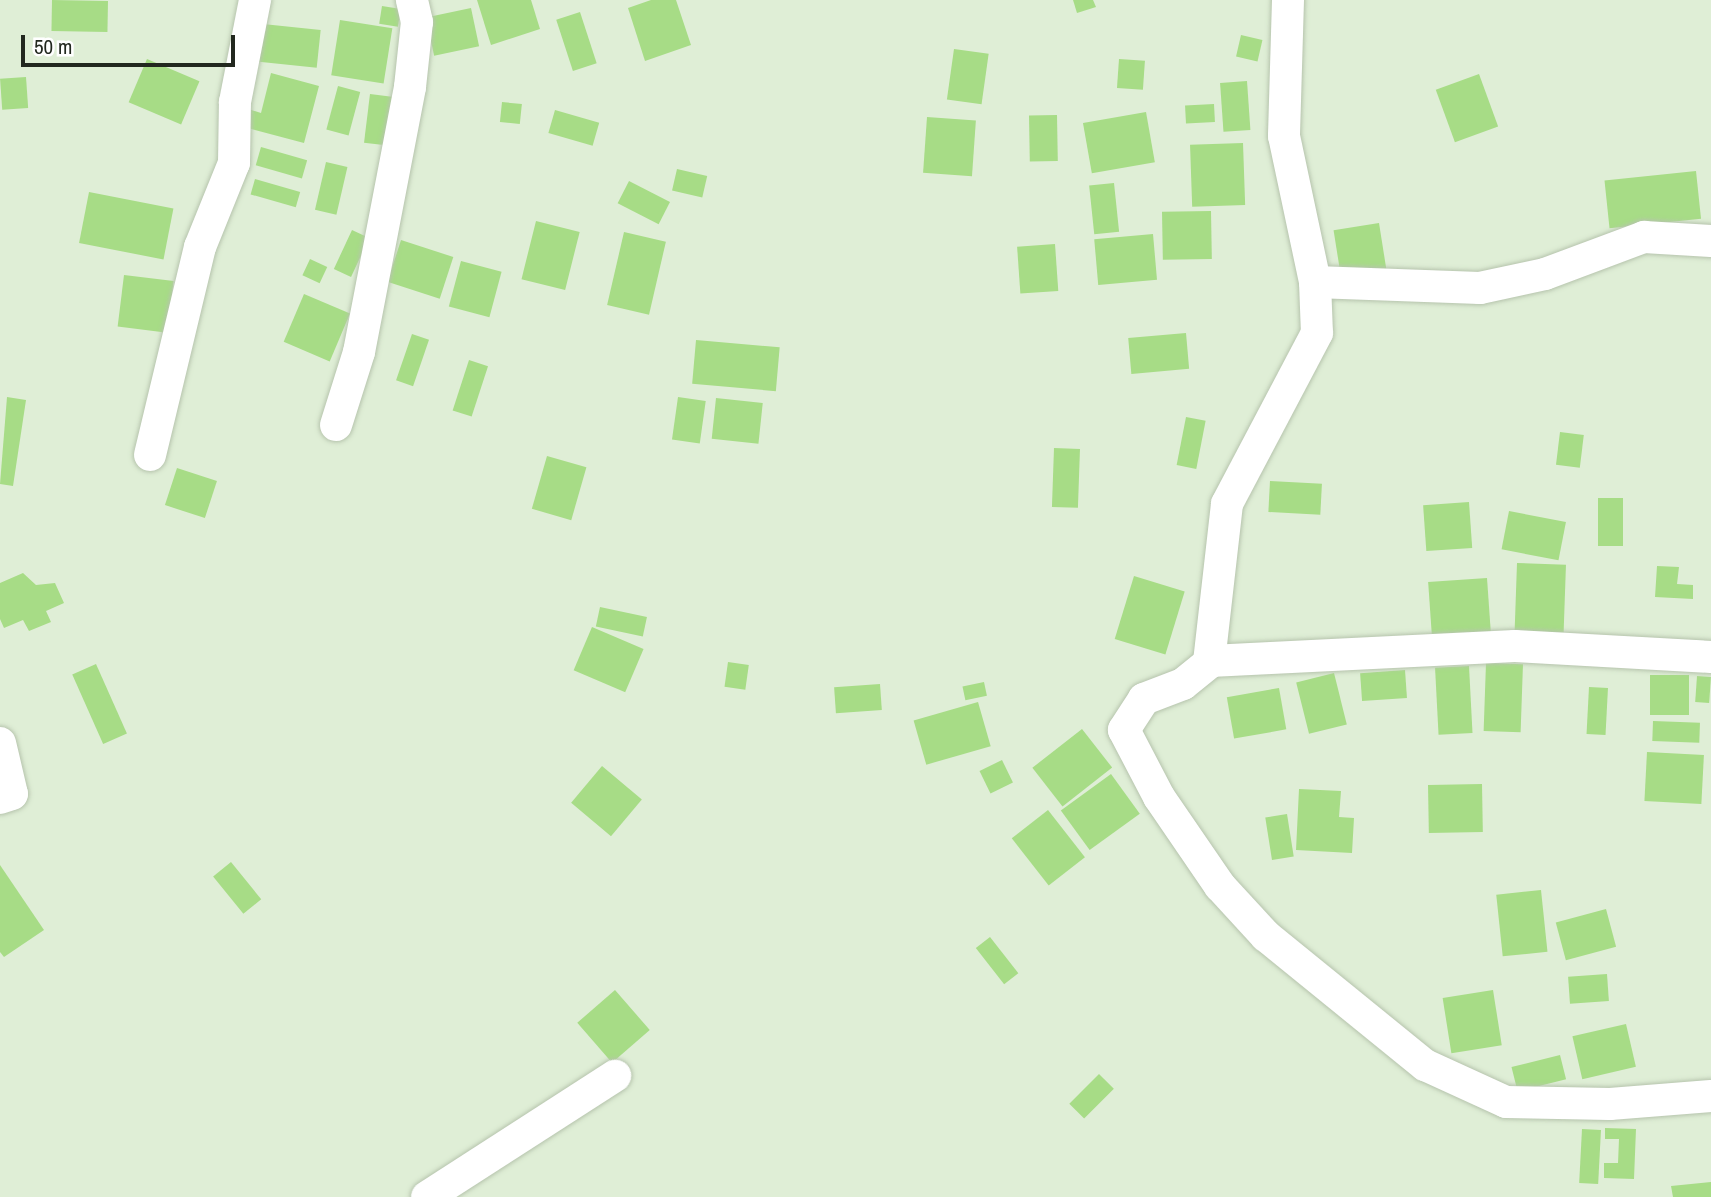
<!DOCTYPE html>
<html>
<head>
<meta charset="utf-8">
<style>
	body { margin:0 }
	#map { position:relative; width:1711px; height:1197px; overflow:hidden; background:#dfeed6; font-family:"Archivo Narrow",sans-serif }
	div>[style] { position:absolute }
	.building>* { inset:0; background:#a7dc86; transform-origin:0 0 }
	.roads { filter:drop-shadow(0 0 2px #b6c4ad) drop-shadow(0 0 2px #b6c4ad) }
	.street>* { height:32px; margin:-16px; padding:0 16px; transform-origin:16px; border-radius:16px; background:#fff }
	span { translate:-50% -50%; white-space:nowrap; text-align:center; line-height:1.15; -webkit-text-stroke:5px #fff; paint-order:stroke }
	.scale { position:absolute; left:21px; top:35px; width:214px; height:32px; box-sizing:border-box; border:4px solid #22281f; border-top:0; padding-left:9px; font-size:21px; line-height:24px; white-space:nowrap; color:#22281f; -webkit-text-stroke:5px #fff; paint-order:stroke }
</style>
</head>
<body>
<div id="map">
	<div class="building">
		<i style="left:52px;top:0;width:56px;height:31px;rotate:1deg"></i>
		<i style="clip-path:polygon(477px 0,531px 0,540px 29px,491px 45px)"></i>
		<i style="clip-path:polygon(651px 0,676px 0,691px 45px,645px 61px,628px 8px)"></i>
		<i style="clip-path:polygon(1073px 0,1093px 0,1096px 7px,1077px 13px)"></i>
		<i style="left:382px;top:6px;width:19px;height:18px;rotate:9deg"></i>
		<i style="left:471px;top:8px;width:39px;height:46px;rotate:78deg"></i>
		<i style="left:580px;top:12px;width:54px;height:25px;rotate:72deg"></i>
		<i style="left:340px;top:20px;width:53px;height:56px;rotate:9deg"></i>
		<i style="left:263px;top:24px;width:58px;height:38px;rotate:6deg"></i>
		<i style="left:1241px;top:35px;width:22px;height:22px;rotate:13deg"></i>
		<i style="left:954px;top:49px;width:35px;height:51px;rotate:8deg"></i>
		<i style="left:147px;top:59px;width:57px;height:47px;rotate:23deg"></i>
		<i style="left:1119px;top:59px;width:26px;height:29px;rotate:4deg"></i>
		<i style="clip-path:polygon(271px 73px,319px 86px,304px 143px,240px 126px,245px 108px,261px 113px)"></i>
		<i style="left:1479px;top:74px;width:56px;height:46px;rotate:70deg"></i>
		<i style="left:26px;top:77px;width:31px;height:26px;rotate:86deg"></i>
		<i style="left:1247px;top:81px;width:49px;height:27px;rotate:86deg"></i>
		<i style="left:338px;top:86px;width:23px;height:45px;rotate:15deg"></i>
		<i style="left:370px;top:94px;width:24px;height:49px;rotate:7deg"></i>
		<i style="left:502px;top:102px;width:20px;height:20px;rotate:6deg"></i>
		<i style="left:1214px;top:104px;width:18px;height:29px;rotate:87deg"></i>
		<i style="left:555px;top:110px;width:46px;height:24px;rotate:16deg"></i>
		<i style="left:1146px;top:112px;width:51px;height:64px;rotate:80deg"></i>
		<i style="left:1057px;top:115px;width:46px;height:28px;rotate:89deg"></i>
		<i style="left:927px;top:117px;width:49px;height:56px;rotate:4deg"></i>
		<i style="left:1243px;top:143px;width:62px;height:53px;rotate:88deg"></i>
		<i style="left:261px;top:147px;width:48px;height:19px;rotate:16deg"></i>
		<i style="left:326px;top:162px;width:22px;height:49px;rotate:13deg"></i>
		<i style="left:677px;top:169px;width:31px;height:22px;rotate:13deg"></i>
		<i style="left:1696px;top:171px;width:48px;height:92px;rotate:84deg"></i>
		<i style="left:255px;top:179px;width:47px;height:16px;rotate:16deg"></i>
		<i style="left:629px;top:181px;width:46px;height:25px;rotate:27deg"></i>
		<i style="left:1114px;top:183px;width:49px;height:25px;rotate:84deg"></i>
		<i style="left:89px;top:192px;width:86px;height:52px;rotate:11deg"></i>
		<i style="left:1211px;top:211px;width:48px;height:49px;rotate:89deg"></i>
		<i style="left:536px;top:221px;width:45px;height:60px;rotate:14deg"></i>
		<i style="left:1379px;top:223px;width:52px;height:46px;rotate:81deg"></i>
		<i style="left:352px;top:230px;width:19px;height:43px;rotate:25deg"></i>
		<i style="left:624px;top:232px;width:43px;height:75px;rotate:13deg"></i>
		<i style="left:1153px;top:234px;width:46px;height:59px;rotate:85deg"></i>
		<i style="left:401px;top:240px;width:55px;height:44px;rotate:18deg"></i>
		<i style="left:1055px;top:244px;width:47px;height:38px;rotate:86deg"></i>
		<i style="left:310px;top:259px;width:19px;height:18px;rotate:25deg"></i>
		<i style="left:461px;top:261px;width:42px;height:47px;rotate:15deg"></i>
		<i style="left:124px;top:275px;width:50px;height:52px;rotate:7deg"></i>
		<i style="left:304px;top:294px;width:50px;height:52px;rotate:23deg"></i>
		<i style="left:1186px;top:333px;width:36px;height:58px;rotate:85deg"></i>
		<i style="left:412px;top:334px;width:18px;height:49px;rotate:19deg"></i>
		<i style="left:696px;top:340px;width:84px;height:44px;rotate:5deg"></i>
		<i style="left:469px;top:360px;width:20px;height:53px;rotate:18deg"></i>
		<i style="clip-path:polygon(7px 397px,26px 400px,13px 486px,0 484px)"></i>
		<i style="left:678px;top:397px;width:28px;height:43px;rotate:8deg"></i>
		<i style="left:716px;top:398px;width:47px;height:41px;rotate:6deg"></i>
		<i style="left:1186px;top:417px;width:20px;height:49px;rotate:11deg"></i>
		<i style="left:1560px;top:432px;width:24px;height:33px;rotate:7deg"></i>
		<i style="left:1054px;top:448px;width:26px;height:59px;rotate:2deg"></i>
		<i style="left:547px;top:456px;width:41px;height:55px;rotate:16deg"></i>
		<i style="left:177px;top:468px;width:42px;height:39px;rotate:18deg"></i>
		<i style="left:1270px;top:481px;width:52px;height:31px;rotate:3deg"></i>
		<i style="left:1598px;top:498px;width:25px;height:48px"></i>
		<i style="left:1469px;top:502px;width:46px;height:46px;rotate:86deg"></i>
		<i style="left:1509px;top:511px;width:58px;height:39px;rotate:11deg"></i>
		<i style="left:1517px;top:563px;width:49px;height:68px;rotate:2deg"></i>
		<i style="clip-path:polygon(1657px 566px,1679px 567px,1677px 584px,1693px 585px,1693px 599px,1655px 597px)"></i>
		<i style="clip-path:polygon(23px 573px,36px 585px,55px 583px,64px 603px,46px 611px,51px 622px,29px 631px,23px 620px,4px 628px,0 619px,0 583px)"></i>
		<i style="left:1134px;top:576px;width:53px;height:66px;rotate:17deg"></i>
		<i style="left:1487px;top:578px;width:54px;height:59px;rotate:86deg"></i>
		<i style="left:600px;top:607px;width:48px;height:20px;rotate:12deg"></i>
		<i style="left:592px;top:627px;width:56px;height:47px;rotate:23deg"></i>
		<i style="left:728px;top:662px;width:21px;height:25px;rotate:8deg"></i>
		<i style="left:1486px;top:663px;width:37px;height:68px;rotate:2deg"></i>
		<i style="left:96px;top:664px;width:76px;height:26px;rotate:66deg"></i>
		<i style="left:1469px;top:666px;width:67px;height:34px;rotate:87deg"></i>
		<i style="left:1405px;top:670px;width:28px;height:45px;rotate:86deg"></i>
		<i style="left:1334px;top:673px;width:53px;height:39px;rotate:76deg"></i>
		<i style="left:1650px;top:675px;width:39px;height:40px"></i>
		<i style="left:1697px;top:676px;width:14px;height:26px;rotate:4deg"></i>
		<i style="left:984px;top:682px;width:14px;height:22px;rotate:78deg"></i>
		<i style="left:880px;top:684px;width:26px;height:46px;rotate:86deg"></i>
		<i style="left:1589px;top:687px;width:19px;height:47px;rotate:3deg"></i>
		<i style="left:1279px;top:688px;width:42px;height:53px;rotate:80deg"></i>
		<i style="left:978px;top:702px;width:46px;height:67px;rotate:74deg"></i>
		<i style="left:1653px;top:721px;width:47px;height:20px;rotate:2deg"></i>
		<i style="left:1082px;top:729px;width:49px;height:63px;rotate:52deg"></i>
		<i style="left:1647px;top:752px;width:57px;height:49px;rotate:3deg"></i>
		<i style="left:1002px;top:760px;width:25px;height:25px;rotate:64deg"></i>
		<i style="left:602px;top:766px;width:52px;height:48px;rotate:40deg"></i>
		<i style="left:1111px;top:774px;width:49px;height:62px;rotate:54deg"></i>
		<i style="left:1482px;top:784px;width:48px;height:54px;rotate:89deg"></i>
		<i style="clip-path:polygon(1299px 789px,1341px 791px,1339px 817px,1354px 818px,1352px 853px,1296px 850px)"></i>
		<i style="left:1048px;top:810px;width:60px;height:46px;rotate:52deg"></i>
		<i style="left:1287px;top:814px;width:43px;height:22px;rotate:81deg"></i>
		<i style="left:231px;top:862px;width:48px;height:23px;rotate:51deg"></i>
		<i style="clip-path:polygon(0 865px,44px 930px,4px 957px,0 952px)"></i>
		<i style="left:1541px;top:890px;width:62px;height:45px;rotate:84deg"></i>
		<i style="left:1606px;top:909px;width:39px;height:52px;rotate:75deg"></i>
		<i style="left:990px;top:937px;width:46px;height:18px;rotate:52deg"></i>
		<i style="left:1607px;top:974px;width:27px;height:39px;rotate:86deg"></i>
		<i style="left:615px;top:990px;width:53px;height:50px;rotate:49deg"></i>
		<i style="left:1493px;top:990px;width:56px;height:51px;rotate:81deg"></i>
		<i style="left:1626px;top:1024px;width:44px;height:55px;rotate:77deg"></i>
		<i style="left:1560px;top:1055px;width:25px;height:50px;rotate:76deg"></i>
		<i style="left:1099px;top:1074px;width:21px;height:42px;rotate:45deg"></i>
		<i style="clip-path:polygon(1605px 1128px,1636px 1129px,1634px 1179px,1604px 1178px,1604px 1163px,1618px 1163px,1619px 1139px,1605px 1139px)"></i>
		<i style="left:1582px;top:1129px;width:19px;height:54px;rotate:3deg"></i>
		<i style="clip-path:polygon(1711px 1182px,1711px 1197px,1673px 1197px,1671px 1186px)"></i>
	</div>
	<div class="roads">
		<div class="street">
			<i style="left:1288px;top:0;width:136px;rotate:91.7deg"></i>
			<i style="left:1284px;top:136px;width:149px;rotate:78deg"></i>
			<i style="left:1315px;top:282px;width:51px;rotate:87.8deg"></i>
			<i style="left:1317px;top:333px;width:193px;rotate:117.8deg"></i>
			<i style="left:1227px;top:504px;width:160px;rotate:96.5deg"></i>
			<i style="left:1209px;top:663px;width:33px;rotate:141deg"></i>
			<i style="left:1183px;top:684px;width:42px;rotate:159deg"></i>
			<i style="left:1144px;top:699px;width:37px;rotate:123deg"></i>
			<i style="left:1124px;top:730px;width:76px;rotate:62.4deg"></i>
			<i style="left:1159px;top:797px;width:108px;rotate:55.6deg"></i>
			<i style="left:1220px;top:886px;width:68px;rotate:47.4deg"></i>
			<i style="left:1266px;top:936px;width:205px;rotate:39.1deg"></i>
			<i style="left:1425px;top:1065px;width:89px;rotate:24.6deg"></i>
			<i style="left:1506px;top:1102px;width:104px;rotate:1.1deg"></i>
			<i style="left:1610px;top:1104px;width:101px;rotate:-4.5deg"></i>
			<i style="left:1315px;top:282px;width:165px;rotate:2.1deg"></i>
			<i style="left:1480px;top:288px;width:66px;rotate:-12.2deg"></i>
			<i style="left:1545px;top:274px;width:106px;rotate:-20.5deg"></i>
			<i style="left:1644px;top:237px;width:67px;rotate:3.4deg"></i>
			<i style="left:336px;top:425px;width:77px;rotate:-72.5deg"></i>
			<i style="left:359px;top:352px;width:270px;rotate:-79.1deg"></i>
			<i style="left:410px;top:87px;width:65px;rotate:-83.9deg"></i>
			<i style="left:417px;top:22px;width:23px;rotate:-103deg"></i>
			<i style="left:150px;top:455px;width:214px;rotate:-76.5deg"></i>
			<i style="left:200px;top:247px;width:91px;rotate:-68deg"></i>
			<i style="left:234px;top:163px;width:61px;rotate:-89.1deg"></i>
			<i style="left:235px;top:102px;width:104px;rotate:-78.9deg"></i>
			<i style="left:1210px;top:661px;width:305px;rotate:-2.8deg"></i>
			<i style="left:1515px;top:646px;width:196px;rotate:3.2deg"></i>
			<i style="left:0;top:743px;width:52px;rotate:76.8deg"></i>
			<i style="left:12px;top:794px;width:13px;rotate:162deg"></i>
			<i style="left:427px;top:1197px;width:224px;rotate:-32.8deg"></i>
		</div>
	</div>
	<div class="scale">50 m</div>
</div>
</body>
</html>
